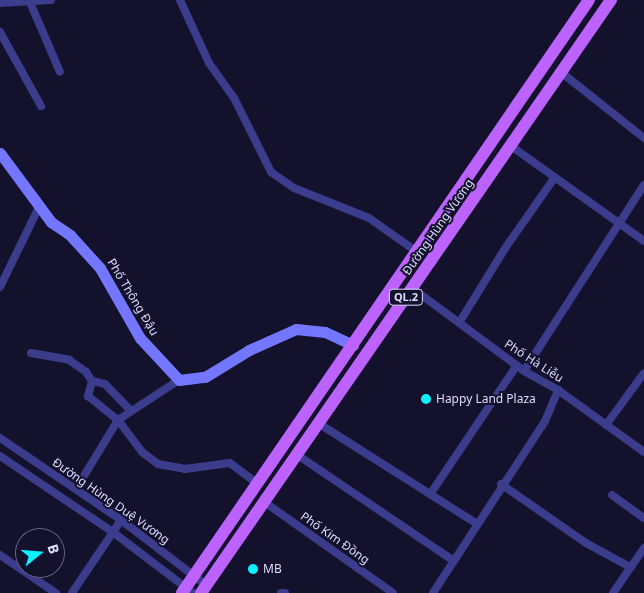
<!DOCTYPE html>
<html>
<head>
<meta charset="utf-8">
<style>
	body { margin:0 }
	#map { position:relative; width:644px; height:593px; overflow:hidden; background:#14112c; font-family:"Noto Sans",sans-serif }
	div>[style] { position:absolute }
	.street>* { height:8px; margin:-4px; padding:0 4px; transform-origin:4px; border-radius:4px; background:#3b3c8c }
	.secondary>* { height:11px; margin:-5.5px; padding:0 5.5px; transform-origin:5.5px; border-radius:5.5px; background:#7377ff }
	.primary>* { height:12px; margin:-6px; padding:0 6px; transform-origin:6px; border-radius:6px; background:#bc63ff }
	.dots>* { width:14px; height:14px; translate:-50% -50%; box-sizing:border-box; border:2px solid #14112c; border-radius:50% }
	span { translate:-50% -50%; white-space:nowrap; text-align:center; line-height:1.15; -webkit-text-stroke:4px #14112c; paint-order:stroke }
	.shield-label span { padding:1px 4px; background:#14112c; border:1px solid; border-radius:4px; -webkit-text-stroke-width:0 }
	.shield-label { font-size:11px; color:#dedcff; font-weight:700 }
	.street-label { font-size:12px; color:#dedcff }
	.poi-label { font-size:12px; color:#dedcff }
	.left { translate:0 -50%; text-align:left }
	.north { position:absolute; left:15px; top:528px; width:50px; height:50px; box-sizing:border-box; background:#14112c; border:1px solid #656280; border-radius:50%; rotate:73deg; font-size:14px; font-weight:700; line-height:20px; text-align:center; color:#dedcff }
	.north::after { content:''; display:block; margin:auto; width:18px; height:22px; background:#08f3ff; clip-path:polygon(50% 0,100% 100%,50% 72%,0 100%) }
</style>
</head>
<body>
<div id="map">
	<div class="street">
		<i style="left:29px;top:0;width:78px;rotate:66.7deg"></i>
		<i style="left:180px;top:0;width:69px;rotate:65.3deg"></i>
		<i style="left:209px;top:63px;width:43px;rotate:54.5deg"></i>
		<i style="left:234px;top:98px;width:83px;rotate:63.4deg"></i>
		<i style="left:271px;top:172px;width:28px;rotate:35deg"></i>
		<i style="left:294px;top:188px;width:81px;rotate:21.8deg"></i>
		<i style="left:369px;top:218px;width:59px;rotate:35.3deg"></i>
		<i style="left:0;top:3px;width:51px;rotate:-3.4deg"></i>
		<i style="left:0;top:32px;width:85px;rotate:61deg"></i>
		<i style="left:562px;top:73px;width:105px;rotate:38.4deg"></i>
		<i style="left:511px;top:146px;width:163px;rotate:35.5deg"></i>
		<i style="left:0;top:287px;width:91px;rotate:-64deg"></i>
		<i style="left:412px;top:288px;width:139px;rotate:36.5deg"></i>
		<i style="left:524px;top:371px;width:39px;rotate:29deg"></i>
		<i style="left:558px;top:390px;width:106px;rotate:35.8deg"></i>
		<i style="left:459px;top:323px;width:89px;rotate:-58.3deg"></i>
		<i style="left:506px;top:247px;width:85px;rotate:-55deg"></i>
		<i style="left:31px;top:353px;width:39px;rotate:10deg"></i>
		<i style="left:69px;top:360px;width:21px;rotate:35deg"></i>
		<i style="left:86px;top:372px;width:11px;rotate:56deg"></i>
		<i style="left:92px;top:381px;width:16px;rotate:105deg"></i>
		<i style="left:88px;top:396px;width:38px;rotate:39deg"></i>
		<i style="left:118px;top:420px;width:40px;rotate:53deg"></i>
		<i style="left:142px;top:452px;width:20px;rotate:37deg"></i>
		<i style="left:158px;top:464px;width:27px;rotate:10deg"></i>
		<i style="left:185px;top:469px;width:45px;rotate:-7.6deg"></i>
		<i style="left:230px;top:463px;width:34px;rotate:37deg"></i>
		<i style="left:524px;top:371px;width:221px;rotate:-57.2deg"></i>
		<i style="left:92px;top:381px;width:13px;rotate:13deg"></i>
		<i style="left:105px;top:384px;width:36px;rotate:46deg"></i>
		<i style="left:318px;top:423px;width:188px;rotate:32.4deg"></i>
		<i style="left:606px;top:425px;width:64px;rotate:-53.8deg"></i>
		<i style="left:0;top:438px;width:146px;rotate:34.1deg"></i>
		<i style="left:121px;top:520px;width:107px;rotate:37.4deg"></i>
		<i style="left:296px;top:454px;width:191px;rotate:34.1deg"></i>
		<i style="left:0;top:456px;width:138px;rotate:34deg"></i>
		<i style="left:114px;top:533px;width:99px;rotate:37.2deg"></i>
		<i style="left:501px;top:484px;width:103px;rotate:34.8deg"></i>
		<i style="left:586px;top:543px;width:50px;rotate:28.6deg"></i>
		<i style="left:76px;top:489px;width:81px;rotate:-58.7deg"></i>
		<i style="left:118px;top:420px;width:73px;rotate:-33.3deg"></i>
		<i style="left:431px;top:493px;width:154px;rotate:-56.1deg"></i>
		<i style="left:612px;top:495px;width:39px;rotate:36deg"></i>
		<i style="left:263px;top:501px;width:159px;rotate:35.3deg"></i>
		<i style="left:0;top:555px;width:68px;rotate:34.2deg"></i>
		<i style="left:72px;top:593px;width:88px;rotate:-56.1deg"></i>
		<i style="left:281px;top:593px;width:4px"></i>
		<i style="left:433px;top:593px;width:205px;rotate:-56.9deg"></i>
		<i style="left:545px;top:421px;width:34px;rotate:-67deg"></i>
		<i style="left:613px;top:593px;width:55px;rotate:-55.4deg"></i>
	</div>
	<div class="secondary">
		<i style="left:0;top:153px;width:86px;rotate:53.5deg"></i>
		<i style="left:51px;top:222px;width:23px;rotate:34deg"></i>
		<i style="left:70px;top:235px;width:45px;rotate:47.7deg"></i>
		<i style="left:100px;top:268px;width:81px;rotate:60.3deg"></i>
		<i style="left:140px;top:338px;width:57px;rotate:47.1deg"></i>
		<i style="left:179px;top:380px;width:26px;rotate:-7deg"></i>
		<i style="left:205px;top:377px;width:52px;rotate:-31.5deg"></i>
		<i style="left:249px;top:350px;width:51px;rotate:-24.1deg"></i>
		<i style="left:296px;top:329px;width:29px;rotate:6deg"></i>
		<i style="left:325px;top:332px;width:31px;rotate:25deg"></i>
	</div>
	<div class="primary">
		<i style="left:182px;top:593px;width:719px;rotate:-55.54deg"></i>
		<i style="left:201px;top:593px;width:721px;rotate:-55.34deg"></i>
	</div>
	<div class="dots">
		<i style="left:426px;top:399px;background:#08f3ff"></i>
		<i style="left:253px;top:569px;background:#08f3ff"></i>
	</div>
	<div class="shield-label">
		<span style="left:406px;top:297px">QL.2</span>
	</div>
	<div class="street-label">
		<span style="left:438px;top:227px;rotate:-55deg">Đường Hùng Vương</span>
		<span style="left:133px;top:297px;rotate:59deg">Phố Thông Đậu</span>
		<span style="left:534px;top:361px;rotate:33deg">Phố Hà Liễu</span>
		<span style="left:111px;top:501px;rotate:35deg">Đường Hùng Duệ Vương</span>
		<span style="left:335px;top:538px;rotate:35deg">Phố Kim Đồng</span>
	</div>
	<div class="poi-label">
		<span class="left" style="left:436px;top:399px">Happy Land Plaza</span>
		<span class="left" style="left:263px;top:569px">MB</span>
	</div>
	<div class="north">B</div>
</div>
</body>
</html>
